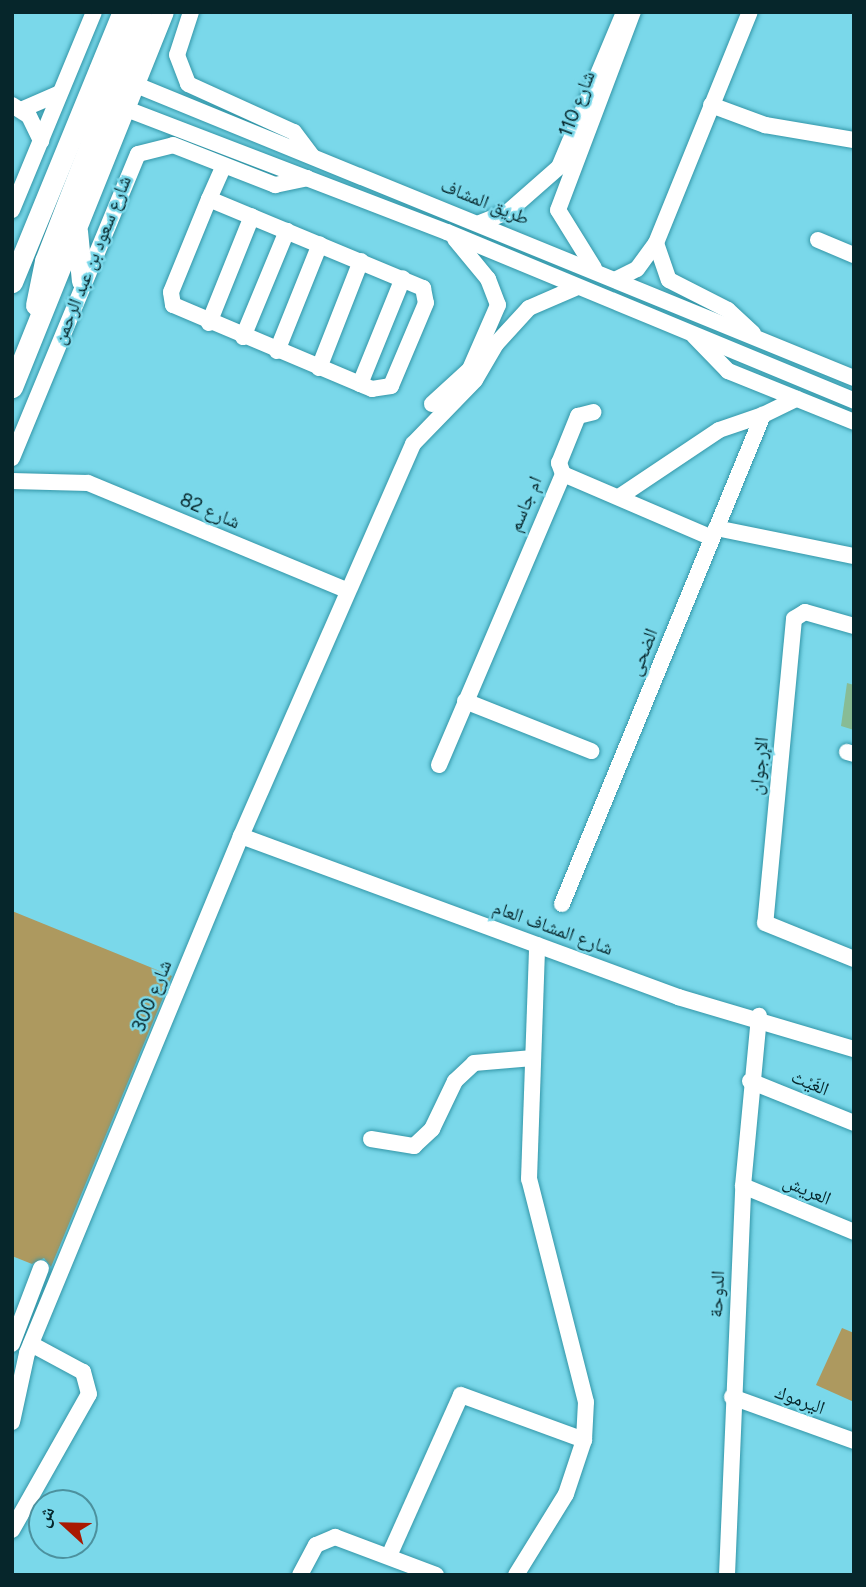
<!DOCTYPE html>
<html>
<head>
<meta charset="utf-8">
<style>
	body { margin:0 }
	#map { position:relative; width:866px; height:1587px; overflow:hidden; background:#7ad8ea; font-family:Figtree,"Noto Naskh Arabic",sans-serif }
	div>[style] { position:absolute }
	.green>* { inset:0; background:#88bc95 }
	.building>* { inset:0; background:#ad995f }
	.roads { filter:drop-shadow(0 0 2px #3396a8) drop-shadow(0 0 2px #3396a8) }
	.minor>* { height:16px; margin:-8px; padding:0 8px; transform-origin:8px; border-radius:8px; background:#fff }
	.major>* { height:21px; margin:-10.5px; padding:0 10.5px; transform-origin:10.5px; border-radius:10.5px; background:#fff }
	span { translate:-50% -50%; white-space:nowrap; text-align:center; line-height:1.15; -webkit-text-stroke:5px #7ad8ea; paint-order:stroke }
	.street-label { font-size:19px; color:#06262b }
	.frame { position:absolute; inset:0; border:14px solid #06262b; pointer-events:none }
	.north { position:absolute; left:28px; top:1489px; width:70px; height:70px; box-sizing:border-box; background:#7ad8ea; border:2px solid #4c919e; border-radius:50%; rotate:292deg; font-size:19px; font-weight:700; line-height:28px; text-align:center; color:#06262b }
	.north::after { content:''; display:block; margin:auto; width:24px; height:32px; background:#a91902; clip-path:polygon(50% 0,100% 100%,50% 72%,0 100%) }
</style>
</head>
<body>
<div id="map">
	<div class="green">
		<i style="clip-path:polygon(847px 683px,854px 685px,854px 730px,841px 726px)"></i>
	</div>
	<div class="building">
		<i style="clip-path:polygon(12px 911px,172px 976px,51px 1267px,44px 1258px,32px 1264px,12px 1256px)"></i>
		<i style="clip-path:polygon(842px 1328px,854px 1333px,854px 1402px,816px 1385px)"></i>
	</div>
	<div class="roads">
		<div class="minor">
			<i style="left:191px;top:12px;width:45px;rotate:108deg"></i>
			<i style="left:177px;top:55px;width:31px;rotate:69deg"></i>
			<i style="left:188px;top:84px;width:116px;rotate:24.4deg"></i>
			<i style="left:294px;top:132px;width:30px;rotate:53deg"></i>
			<i style="left:124px;top:80px;width:788px;rotate:22.21deg"></i>
			<i style="left:12px;top:105px;width:20px;rotate:33deg"></i>
			<i style="left:29px;top:116px;width:28px;rotate:64deg"></i>
			<i style="left:116px;top:105px;width:355px;rotate:21deg"></i>
			<i style="left:447px;top:232px;width:441px;rotate:22.5deg"></i>
			<i style="left:711px;top:105px;width:58px;rotate:20.3deg"></i>
			<i style="left:765px;top:125px;width:90px;rotate:9.6deg"></i>
			<i style="left:23px;top:109px;width:40px;rotate:-23.4deg"></i>
			<i style="left:209px;top:199px;width:232px;rotate:22.6deg"></i>
			<i style="left:423px;top:288px;width:15px;rotate:79deg"></i>
			<i style="left:426px;top:303px;width:90px;rotate:112.9deg"></i>
			<i style="left:391px;top:386px;width:19px;rotate:171deg"></i>
			<i style="left:372px;top:389px;width:216px;rotate:-157.1deg"></i>
			<i style="left:173px;top:305px;width:13px;rotate:-99deg"></i>
			<i style="left:171px;top:292px;width:100px;rotate:-67.8deg"></i>
			<i style="left:209px;top:199px;width:36px;rotate:-66deg"></i>
			<i style="left:12px;top:210px;width:214px;rotate:-67.5deg"></i>
			<i style="left:480px;top:223px;width:31px;rotate:-22deg"></i>
			<i style="left:509px;top:211px;width:67px;rotate:-41.3deg"></i>
			<i style="left:559px;top:167px;width:168px;rotate:-67.2deg"></i>
			<i style="left:818px;top:240px;width:39px;rotate:23deg"></i>
			<i style="left:656px;top:243px;width:39px;rotate:71deg"></i>
			<i style="left:669px;top:280px;width:66px;rotate:27deg"></i>
			<i style="left:728px;top:310px;width:34px;rotate:43deg"></i>
			<i style="left:594px;top:268px;width:68px;rotate:-121.8deg"></i>
			<i style="left:558px;top:210px;width:212px;rotate:-69.3deg"></i>
			<i style="left:617px;top:279px;width:22px;rotate:-27deg"></i>
			<i style="left:637px;top:269px;width:32px;rotate:-54deg"></i>
			<i style="left:656px;top:243px;width:249px;rotate:-67.9deg"></i>
			<i style="left:209px;top:323px;width:115px;rotate:-68.1deg"></i>
			<i style="left:694px;top:336px;width:49px;rotate:45.8deg"></i>
			<i style="left:728px;top:371px;width:136px;rotate:22deg"></i>
			<i style="left:243px;top:337px;width:115px;rotate:-67.5deg"></i>
			<i style="left:277px;top:351px;width:115px;rotate:-68.1deg"></i>
			<i style="left:319px;top:368px;width:115px;rotate:-68.6deg"></i>
			<i style="left:360px;top:384px;width:114px;rotate:-67.9deg"></i>
			<i style="left:432px;top:404px;width:52px;rotate:-42.6deg"></i>
			<i style="left:470px;top:369px;width:70px;rotate:-66.4deg"></i>
			<i style="left:498px;top:305px;width:28px;rotate:-111deg"></i>
			<i style="left:488px;top:279px;width:52px;rotate:-129.5deg"></i>
			<i style="left:12px;top:458px;width:329px;rotate:-67.5deg"></i>
			<i style="left:138px;top:154px;width:36px;rotate:-14deg"></i>
			<i style="left:173px;top:145px;width:110px;rotate:21.4deg"></i>
			<i style="left:275px;top:185px;width:33px;rotate:-12deg"></i>
			<i style="left:563px;top:474px;width:162px;rotate:23.2deg"></i>
			<i style="left:563px;top:474px;width:12px;rotate:-110deg"></i>
			<i style="left:559px;top:463px;width:51px;rotate:-68deg"></i>
			<i style="left:578px;top:416px;width:16px;rotate:-14deg"></i>
			<i style="left:12px;top:481px;width:76px;rotate:1.5deg"></i>
			<i style="left:88px;top:483px;width:279px;rotate:22.5deg"></i>
			<i style="left:619px;top:497px;width:120px;rotate:-33.8deg"></i>
			<i style="left:719px;top:430px;width:46px;rotate:-18.8deg"></i>
			<i style="left:716px;top:528px;width:141px;rotate:11.5deg"></i>
			<i style="left:854px;top:626px;width:51px;rotate:-164.1deg"></i>
			<i style="left:805px;top:612px;width:13px;rotate:148deg"></i>
			<i style="left:794px;top:619px;width:305px;rotate:95.4deg"></i>
			<i style="left:765px;top:923px;width:96px;rotate:22deg"></i>
			<i style="left:465px;top:701px;width:136px;rotate:21.6deg"></i>
			<i style="left:847px;top:752px;width:7px;rotate:16deg"></i>
			<i style="left:439px;top:765px;width:316px;rotate:-66.9deg"></i>
			<i style="left:241px;top:836px;width:466px;rotate:20.2deg"></i>
			<i style="left:678px;top:997px;width:184px;rotate:16.5deg"></i>
			<i style="left:562px;top:904px;width:529px;rotate:-67.66deg"></i>
			<i style="left:763px;top:415px;width:37px;rotate:-26deg"></i>
			<i style="left:750px;top:1081px;width:112px;rotate:22deg"></i>
			<i style="left:371px;top:1139px;width:44px;rotate:9.2deg"></i>
			<i style="left:414px;top:1146px;width:25px;rotate:-43deg"></i>
			<i style="left:432px;top:1129px;width:53px;rotate:-64.4deg"></i>
			<i style="left:455px;top:1081px;width:26px;rotate:-43deg"></i>
			<i style="left:474px;top:1063px;width:59px;rotate:-4.8deg"></i>
			<i style="left:743px;top:1186px;width:120px;rotate:22.5deg"></i>
			<i style="left:12px;top:1344px;width:81px;rotate:-69.1deg"></i>
			<i style="left:732px;top:1397px;width:130px;rotate:19.8deg"></i>
			<i style="left:12px;top:1422px;width:71px;rotate:-77.7deg"></i>
			<i style="left:27px;top:1353px;width:560px;rotate:-67.51deg"></i>
			<i style="left:241px;top:836px;width:428px;rotate:-66.3deg"></i>
			<i style="left:413px;top:444px;width:89px;rotate:-45.9deg"></i>
			<i style="left:475px;top:380px;width:42px;rotate:-59.7deg"></i>
			<i style="left:496px;top:344px;width:49px;rotate:-47.5deg"></i>
			<i style="left:529px;top:308px;width:50px;rotate:-23.5deg"></i>
			<i style="left:12px;top:1530px;width:156px;rotate:-60.5deg"></i>
			<i style="left:89px;top:1394px;width:23px;rotate:-105deg"></i>
			<i style="left:83px;top:1372px;width:59px;rotate:-151.7deg"></i>
			<i style="left:389px;top:1556px;width:176px;rotate:-65.9deg"></i>
			<i style="left:461px;top:1395px;width:131px;rotate:20.1deg"></i>
			<i style="left:300px;top:1575px;width:34px;rotate:-62deg"></i>
			<i style="left:316px;top:1545px;width:21px;rotate:-23deg"></i>
			<i style="left:335px;top:1537px;width:108px;rotate:20.6deg"></i>
			<i style="left:516px;top:1575px;width:95px;rotate:-58.3deg"></i>
			<i style="left:566px;top:1494px;width:57px;rotate:-71.6deg"></i>
			<i style="left:584px;top:1440px;width:38px;rotate:-87deg"></i>
			<i style="left:586px;top:1402px;width:230px;rotate:-104.3deg"></i>
			<i style="left:529px;top:1179px;width:234px;rotate:-88deg"></i>
			<i style="left:727px;top:1575px;width:389px;rotate:-87.6deg"></i>
			<i style="left:743px;top:1186px;width:171px;rotate:-84.6deg"></i>
		</div>
		<div class="major">
			<i style="left:120px;top:100px;width:28px;rotate:-96deg"></i>
			<i style="left:117px;top:72px;width:65px;rotate:-68.2deg"></i>
			<i style="left:77px;top:231px;width:50px;rotate:84.3deg"></i>
			<i style="left:12px;top:282px;width:292px;rotate:-67.7deg"></i>
			<i style="left:36px;top:305px;width:45px;rotate:-78.4deg"></i>
			<i style="left:45px;top:261px;width:172px;rotate:-68.8deg"></i>
			<i style="left:107px;top:101px;width:32px;rotate:-104deg"></i>
			<i style="left:12px;top:387px;width:404px;rotate:-68.1deg"></i>
		</div>
	</div>
	<div class="street-label">
		<span style="left:577px;top:104px;rotate:-69deg">شارع 110</span>
		<span style="left:485px;top:202px;rotate:22deg">طريق المشاف</span>
		<span style="left:92px;top:260px;rotate:-68deg">شارع سعود بن عبد الرحمن</span>
		<span style="left:525px;top:504px;rotate:-67deg">ام جاسم</span>
		<span style="left:210px;top:511px;rotate:23deg">شارع 82</span>
		<span style="left:643px;top:652px;rotate:-68deg">الضحى</span>
		<span style="left:759px;top:766px;rotate:-84deg">الإرجوان</span>
		<span style="left:553px;top:928px;rotate:20deg">شارع المشاف العام</span>
		<span style="left:152px;top:996px;rotate:-68deg">شارع 300</span>
		<span style="left:810px;top:1083px;rotate:22deg">الغَيْث</span>
		<span style="left:807px;top:1190px;rotate:23deg">العريش</span>
		<span style="left:717px;top:1294px;rotate:-87deg">الدوحة</span>
		<span style="left:800px;top:1400px;rotate:20deg">اليرموك</span>
	</div>
	<div class="frame"></div>
	<div class="north">ش</div>
</div>
</body>
</html>
